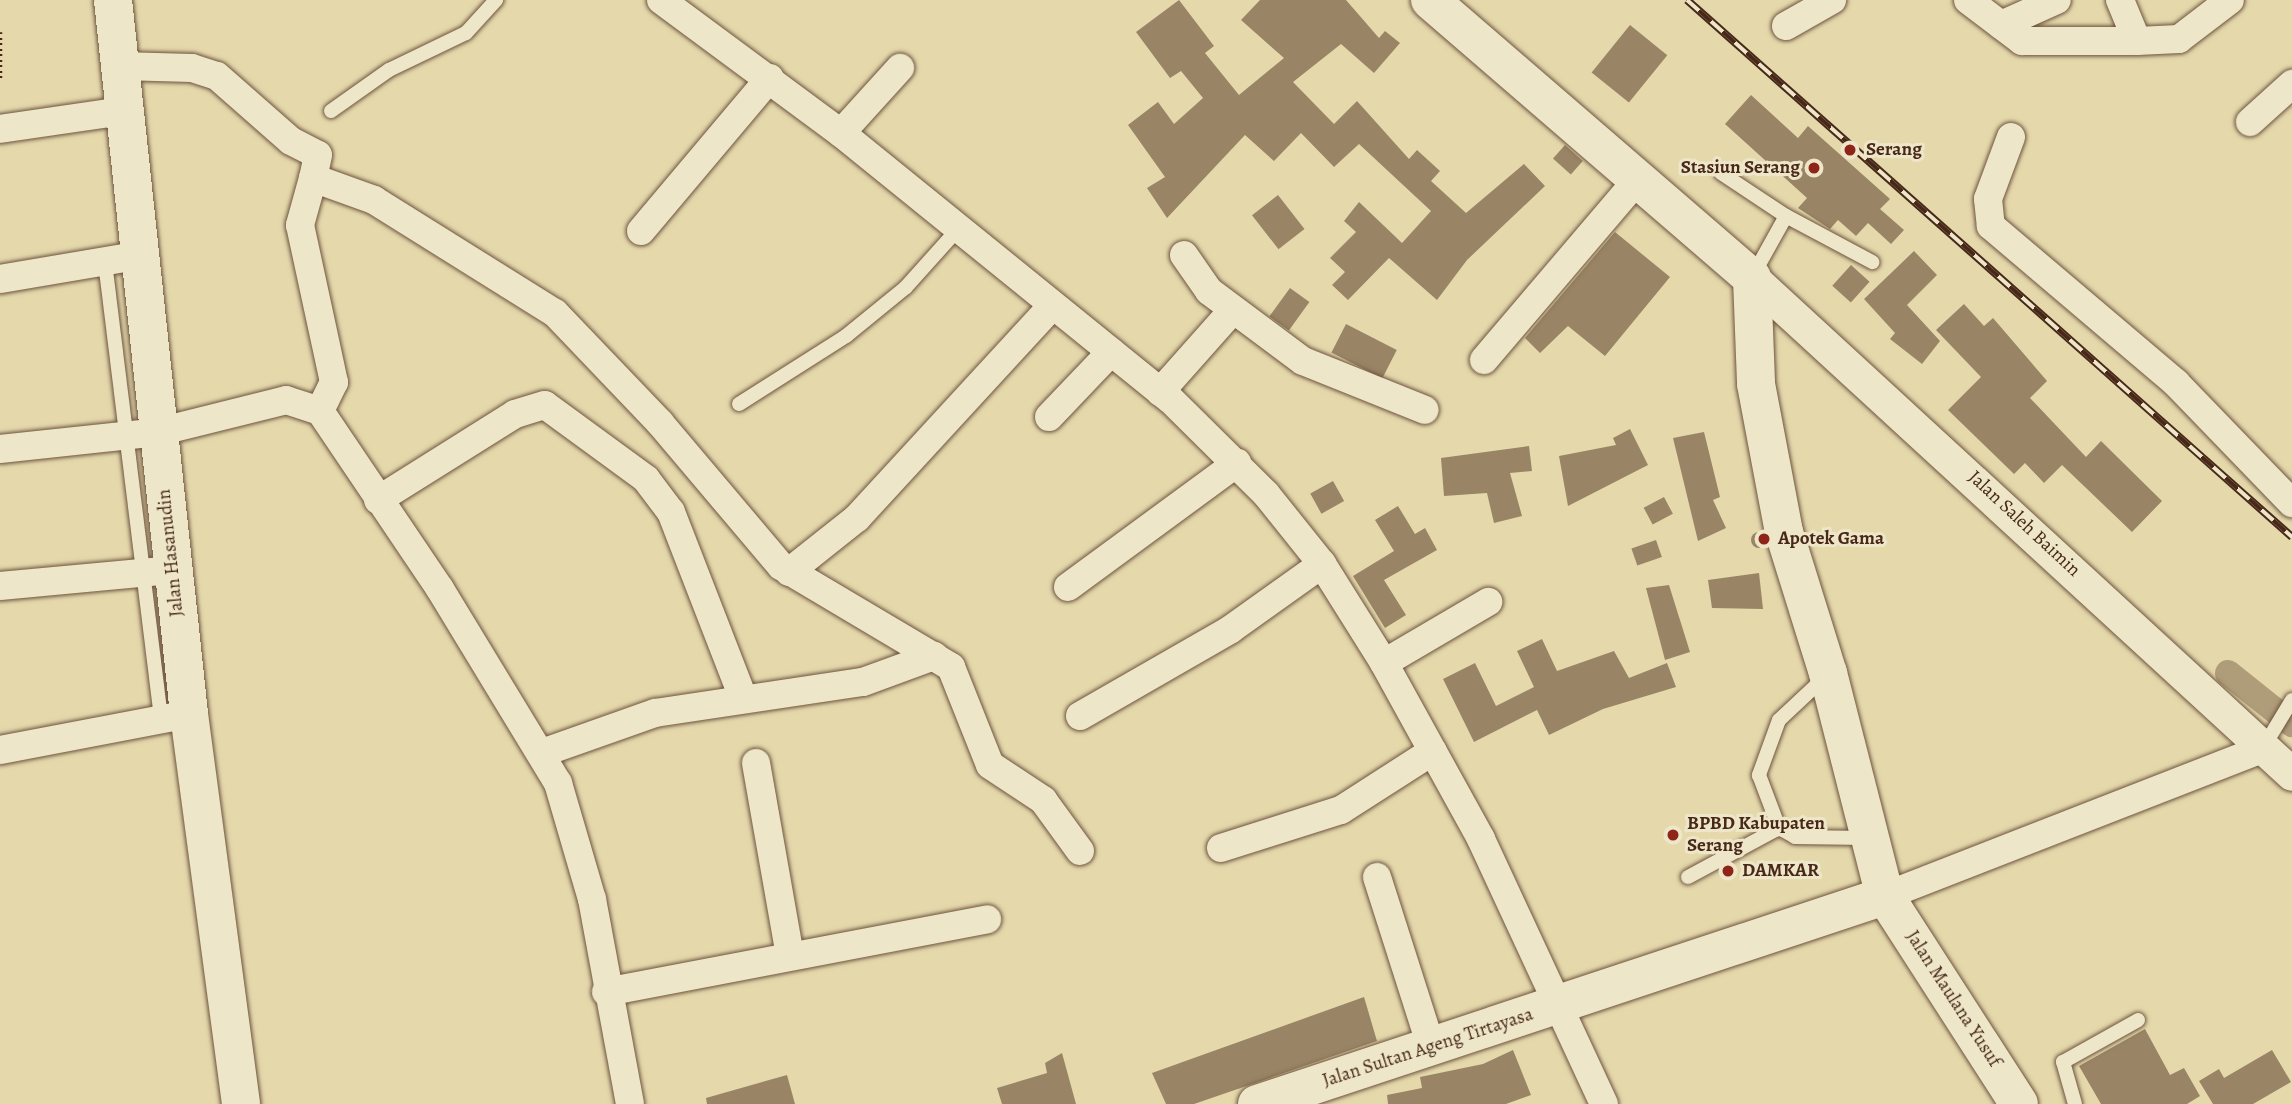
<!DOCTYPE html>
<html>
<head>
<meta charset="utf-8">
<style>
	body { margin:0 }
	#map { position:relative; width:2292px; height:1104px; overflow:hidden; background:#e5d9ac; font-family:Alegreya,serif }
	div>[style] { position:absolute }
	.canal>* { height:26px; margin:-13px; padding:0 13px; transform-origin:13px; border-radius:13px; background:#af9d7a }
	.building>* { inset:0; background:#998465; transform-origin:0 0 }
	.round { border-radius:50% }
	.path>* { height:4.5px; margin-top:-2.25px; transform-origin:0; background:repeating-linear-gradient(90deg,#472819 0 2px,transparent 0 5.5px) }
	.roads { filter:drop-shadow(0 0 2px #6e543e) drop-shadow(0 0 2px #6e543e) }
	.service>* { height:14px; margin:-7px; padding:0 7px; transform-origin:7px; border-radius:7px; background:#eee6c9 }
	.minor>* { height:28px; margin:-14px; padding:0 14px; transform-origin:14px; border-radius:14px; background:#eee6c9 }
	.tertiary>* { height:33px; margin:-16.5px; padding:0 16.5px; transform-origin:16.5px; border-radius:16.5px; background:#eee6c9 }
	.secondary>* { height:38px; margin:-19px; padding:0 19px; transform-origin:19px; border-radius:19px; background:#eee6c9 }
	.rail>* { height:8px; margin-top:-4px; transform-origin:0; background:repeating-linear-gradient(90deg,#eee6c9 0 16px,#472819 0 32px); box-sizing:border-box; border-block:2px solid #472819 }
	.dots>* { width:19px; height:19px; translate:-50% -50%; box-sizing:border-box; border:4px solid #eee6c9; border-radius:50% }
	span { translate:-50% -50%; white-space:nowrap; text-align:center; line-height:1.15; -webkit-text-stroke:6px #eee6c9; paint-order:stroke }
	.poi-label { font-size:19px; color:#472819; font-weight:700 }
	.left { translate:0 -50%; text-align:left }
	.right { translate:-100% -50%; text-align:right }
	.street-label { font-size:19px; color:#472819 }
</style>
</head>
<body>
<div id="map">
	<div class="canal">
		<i style="left:2228px;top:673px;width:82px;rotate:38.6deg"></i>
	</div>
	<div class="building">
		<i style="clip-path:polygon(1179px 0,1214px 46px,1205px 53px,1239px 95px,1284px 58px,1241px 20px,1260px 0,1346px 0,1379px 38px,1385px 31px,1400px 43px,1374px 73px,1341px 44px,1293px 82px,1334px 124px,1357px 101px,1409px 159px,1417px 150px,1440px 171px,1431px 181px,1466px 213px,1524px 164px,1545px 186px,1467px 260px,1437px 300px,1389px 258px,1348px 300px,1332px 285px,1345px 272px,1330px 258px,1356px 232px,1344px 221px,1359px 202px,1402px 243px,1431px 211px,1359px 144px,1334px 167px,1301px 133px,1274px 161px,1245px 135px,1167px 218px,1147px 188px,1165px 177px,1128px 125px,1158px 102px,1174px 124px,1203px 98px,1181px 71px,1170px 78px,1136px 32px)"></i>
		<i style="left:1630px;top:25px;width:48px;height:61px;rotate:39deg"></i>
		<i style="clip-path:polygon(1751px 95px,1798px 138px,1808px 126px,1890px 199px,1880px 209px,1904px 230px,1891px 244px,1868px 223px,1856px 236px,1838px 220px,1830px 229px,1798px 208px,1807px 198px,1725px 124px)"></i>
		<i style="left:1565px;top:145px;width:24px;height:18px;rotate:42deg"></i>
		<i style="left:1278px;top:195px;width:43px;height:33px;rotate:52deg"></i>
		<i style="clip-path:polygon(1615px 232px,1670px 277px,1605px 356px,1568px 326px,1540px 353px,1525px 338px)"></i>
		<i style="clip-path:polygon(1914px 251px,1937px 275px,1907px 305px,1940px 341px,1922px 364px,1890px 339px,1895px 333px,1864px 299px)"></i>
		<i style="left:1851px;top:265px;width:25px;height:28px;rotate:42deg"></i>
		<i style="left:1290px;top:288px;width:24px;height:35px;rotate:36deg"></i>
		<i style="clip-path:polygon(1964px 304px,1984px 326px,1993px 318px,2047px 381px,2030px 398px,2086px 457px,2101px 441px,2162px 501px,2132px 532px,2062px 465px,2044px 483px,2025px 463px,2014px 474px,1948px 410px,1981px 377px,1936px 330px)"></i>
		<i style="left:1346px;top:324px;width:57px;height:32px;rotate:27deg"></i>
		<i style="clip-path:polygon(1630px 429px,1648px 465px,1568px 506px,1559px 456px,1616px 445px,1613px 438px)"></i>
		<i style="clip-path:polygon(1704px 432px,1720px 497px,1713px 500px,1726px 528px,1698px 541px,1673px 438px)"></i>
		<i style="clip-path:polygon(1529px 446px,1532px 471px,1510px 473px,1522px 516px,1494px 523px,1487px 493px,1444px 496px,1441px 458px)"></i>
		<i style="left:1333px;top:481px;width:23px;height:26px;rotate:61deg"></i>
		<i style="left:1664px;top:497px;width:19px;height:23px;rotate:62deg"></i>
		<i style="clip-path:polygon(1398px 506px,1415px 534px,1425px 528px,1437px 550px,1384px 580px,1406px 615px,1385px 628px,1353px 576px,1394px 551px,1375px 520px)"></i>
		<i class="round" style="left:1751px;top:532px;width:16px;height:16px"></i>
		<i style="left:1656px;top:540px;width:18px;height:26px;rotate:71deg"></i>
		<i style="clip-path:polygon(1759px 573px,1763px 609px,1712px 608px,1708px 580px)"></i>
		<i style="clip-path:polygon(1669px 585px,1690px 652px,1665px 660px,1646px 588px)"></i>
		<i style="clip-path:polygon(1542px 639px,1557px 671px,1614px 651px,1629px 678px,1667px 663px,1676px 687px,1603px 709px,1549px 735px,1537px 710px,1474px 742px,1443px 679px,1475px 663px,1496px 706px,1534px 687px,1517px 651px)"></i>
		<i style="clip-path:polygon(1364px 997px,1377px 1041px,1194px 1104px,1166px 1104px,1152px 1073px)"></i>
		<i style="clip-path:polygon(2145px 1029px,2170px 1075px,2184px 1068px,2200px 1096px,2187px 1104px,2101px 1104px,2079px 1066px)"></i>
		<i style="clip-path:polygon(1513px 1050px,1531px 1095px,1506px 1104px,1388px 1104px,1387px 1095px,1422px 1088px,1420px 1077px,1483px 1064px)"></i>
		<i style="clip-path:polygon(2272px 1050px,2291px 1082px,2253px 1104px,2213px 1104px,2199px 1081px,2219px 1069px,2224px 1078px)"></i>
		<i style="clip-path:polygon(1062px 1053px,1076px 1104px,1002px 1104px,997px 1088px,1047px 1073px,1045px 1063px)"></i>
		<i style="clip-path:polygon(787px 1075px,795px 1104px,707px 1104px,706px 1098px)"></i>
	</div>
	<div class="path">
		<i style="left:0;top:32px;width:48px;rotate:90deg"></i>
	</div>
	<div class="roads">
		<div class="service">
			<i style="left:331px;top:111px;width:71px;rotate:-35.3deg"></i>
			<i style="left:389px;top:70px;width:85px;rotate:-25.7deg"></i>
			<i style="left:466px;top:33px;width:45px;rotate:-47.7deg"></i>
			<i style="left:1721px;top:173px;width:78px;rotate:33.5deg"></i>
			<i style="left:1786px;top:216px;width:70px;rotate:119.1deg"></i>
			<i style="left:1786px;top:216px;width:98px;rotate:28.1deg"></i>
			<i style="left:105px;top:262px;width:460px;rotate:83deg"></i>
			<i style="left:739px;top:404px;width:127px;rotate:-32.4deg"></i>
			<i style="left:846px;top:336px;width:77px;rotate:-39.2deg"></i>
			<i style="left:906px;top:287px;width:78px;rotate:-48.1deg"></i>
			<i style="left:1825px;top:677px;width:63px;rotate:136.9deg"></i>
			<i style="left:1779px;top:720px;width:59px;rotate:110deg"></i>
			<i style="left:1759px;top:775px;width:57px;rotate:69.3deg"></i>
			<i style="left:1779px;top:828px;width:18px;rotate:29deg"></i>
			<i style="left:1795px;top:837px;width:72px;rotate:0.8deg"></i>
			<i style="left:2263px;top:748px;width:56px;rotate:-58.9deg"></i>
			<i style="left:1688px;top:877px;width:103px;rotate:-28.3deg"></i>
			<i style="left:2075px;top:1104px;width:44px;rotate:-105.9deg"></i>
			<i style="left:2063px;top:1062px;width:86px;rotate:-29.2deg"></i>
		</div>
		<div class="minor">
			<i style="left:661px;top:0;width:224px;rotate:36.5deg"></i>
			<i style="left:841px;top:133px;width:424px;rotate:39deg"></i>
			<i style="left:1171px;top:400px;width:134px;rotate:44.7deg"></i>
			<i style="left:1266px;top:494px;width:90px;rotate:51.3deg"></i>
			<i style="left:1322px;top:564px;width:117px;rotate:57.9deg"></i>
			<i style="left:1384px;top:663px;width:201px;rotate:61.1deg"></i>
			<i style="left:1481px;top:839px;width:292px;rotate:65.1deg"></i>
			<i style="left:1968px;top:0;width:68px;rotate:37.2deg"></i>
			<i style="left:2022px;top:41px;width:115px"></i>
			<i style="left:2137px;top:41px;width:42px;rotate:-2.7deg"></i>
			<i style="left:2179px;top:39px;width:64px;rotate:-37.4deg"></i>
			<i style="left:2120px;top:0;width:44px;rotate:67.5deg"></i>
			<i style="left:2001px;top:25px;width:61px;rotate:-24.1deg"></i>
			<i style="left:1786px;top:26px;width:53px;rotate:-29.5deg"></i>
			<i style="left:120px;top:66px;width:72px;rotate:1.6deg"></i>
			<i style="left:192px;top:68px;width:26px;rotate:18deg"></i>
			<i style="left:217px;top:76px;width:98px;rotate:41.3deg"></i>
			<i style="left:291px;top:141px;width:30px;rotate:27deg"></i>
			<i style="left:318px;top:155px;width:24px;rotate:102deg"></i>
			<i style="left:313px;top:178px;width:65px;rotate:19.8deg"></i>
			<i style="left:374px;top:200px;width:213px;rotate:32deg"></i>
			<i style="left:555px;top:313px;width:152px;rotate:46.3deg"></i>
			<i style="left:660px;top:423px;width:187px;rotate:49.8deg"></i>
			<i style="left:781px;top:566px;width:198px;rotate:30.7deg"></i>
			<i style="left:951px;top:667px;width:105px;rotate:68.3deg"></i>
			<i style="left:990px;top:765px;width:64px;rotate:33.4deg"></i>
			<i style="left:1043px;top:800px;width:63px;rotate:54deg"></i>
			<i style="left:2250px;top:122px;width:57px;rotate:-42.1deg"></i>
			<i style="left:0;top:129px;width:125px;rotate:-8.3deg"></i>
			<i style="left:841px;top:133px;width:88px;rotate:-47.8deg"></i>
			<i style="left:2011px;top:137px;width:66px;rotate:110.4deg"></i>
			<i style="left:1988px;top:199px;width:27px;rotate:84deg"></i>
			<i style="left:1991px;top:226px;width:243px;rotate:40.3deg"></i>
			<i style="left:2176px;top:383px;width:167px;rotate:46deg"></i>
			<i style="left:313px;top:178px;width:49px;rotate:105.5deg"></i>
			<i style="left:300px;top:225px;width:161px;rotate:77.8deg"></i>
			<i style="left:334px;top:382px;width:32px;rotate:116deg"></i>
			<i style="left:641px;top:231px;width:200px;rotate:-49.9deg"></i>
			<i style="left:1184px;top:255px;width:44px;rotate:55.2deg"></i>
			<i style="left:1209px;top:291px;width:117px;rotate:36.7deg"></i>
			<i style="left:1303px;top:361px;width:131px;rotate:21.9deg"></i>
			<i style="left:0;top:279px;width:138px;rotate:-9.6deg"></i>
			<i style="left:1484px;top:360px;width:236px;rotate:-49.6deg"></i>
			<i style="left:1160px;top:392px;width:108px;rotate:-48.4deg"></i>
			<i style="left:1049px;top:417px;width:90px;rotate:-46.4deg"></i>
			<i style="left:0;top:449px;width:159px;rotate:-6.1deg"></i>
			<i style="left:158px;top:432px;width:132px;rotate:-14deg"></i>
			<i style="left:286px;top:400px;width:36px;rotate:18deg"></i>
			<i style="left:320px;top:411px;width:215px;rotate:56deg"></i>
			<i style="left:440px;top:589px;width:227px;rotate:58.7deg"></i>
			<i style="left:558px;top:783px;width:121px;rotate:73.7deg"></i>
			<i style="left:592px;top:899px;width:208px;rotate:79.5deg"></i>
			<i style="left:378px;top:500px;width:162px;rotate:-32.1deg"></i>
			<i style="left:515px;top:414px;width:31px;rotate:-17deg"></i>
			<i style="left:545px;top:405px;width:125px;rotate:36.2deg"></i>
			<i style="left:646px;top:479px;width:41px;rotate:52.9deg"></i>
			<i style="left:671px;top:512px;width:199px;rotate:68.8deg"></i>
			<i style="left:789px;top:572px;width:87px;rotate:-38.5deg"></i>
			<i style="left:857px;top:518px;width:288px;rotate:-47.4deg"></i>
			<i style="left:0;top:586px;width:174px;rotate:-5.3deg"></i>
			<i style="left:1068px;top:587px;width:210px;rotate:-36.3deg"></i>
			<i style="left:1384px;top:663px;width:121px;rotate:-30.4deg"></i>
			<i style="left:1080px;top:716px;width:174px;rotate:-29.9deg"></i>
			<i style="left:1231px;top:629px;width:112px;rotate:-35.5deg"></i>
			<i style="left:0;top:750px;width:192px;rotate:-10.8deg"></i>
			<i style="left:542px;top:753px;width:120px;rotate:-19.5deg"></i>
			<i style="left:655px;top:713px;width:210px;rotate:-8.5deg"></i>
			<i style="left:863px;top:682px;width:76px;rotate:-20.1deg"></i>
			<i style="left:756px;top:763px;width:195px;rotate:80deg"></i>
			<i style="left:1221px;top:848px;width:126px;rotate:-17.6deg"></i>
			<i style="left:1341px;top:810px;width:109px;rotate:-32.7deg"></i>
			<i style="left:1377px;top:877px;width:177px;rotate:72.3deg"></i>
			<i style="left:1885px;top:896px;width:406px;rotate:-21.3deg"></i>
			<i style="left:606px;top:992px;width:388px;rotate:-10.8deg"></i>
		</div>
		<div class="tertiary">
			<i style="left:1752px;top:278px;width:733px;rotate:42.57deg"></i>
		</div>
		<div class="secondary">
			<i style="left:113px;top:0;width:718px;rotate:83.92deg"></i>
			<i style="left:189px;top:714px;width:393px;rotate:82.4deg"></i>
			<i style="left:1430px;top:0;width:425px;rotate:40.8deg"></i>
			<i style="left:1752px;top:278px;width:106px;rotate:87.8deg"></i>
			<i style="left:1756px;top:384px;width:151px;rotate:79.3deg"></i>
			<i style="left:1784px;top:532px;width:148px;rotate:72.7deg"></i>
			<i style="left:1828px;top:673px;width:230px;rotate:75.7deg"></i>
			<i style="left:1885px;top:896px;width:247px;rotate:57.2deg"></i>
			<i style="left:1257px;top:1104px;width:662px;rotate:-18.33deg"></i>
		</div>
	</div>
	<div class="rail">
		<i style="left:1687px;top:0;width:809px;rotate:41.59deg"></i>
	</div>
	<div class="dots">
		<i style="left:1850px;top:150px;background:#8f2418"></i>
		<i style="left:1814px;top:168px;background:#8f2418"></i>
		<i style="left:1764px;top:539px;background:#8f2418"></i>
		<i style="left:1673px;top:835px;background:#8f2418"></i>
		<i style="left:1728px;top:871px;background:#8f2418"></i>
	</div>
	<div class="poi-label">
		<span class="left" style="left:1866px;top:150px">Serang</span>
		<span class="right" style="left:1800px;top:168px">Stasiun Serang</span>
		<span class="left" style="left:1778px;top:539px">Apotek Gama</span>
		<span class="left" style="left:1687px;top:835px">BPBD Kabupaten<br>Serang</span>
		<span class="left" style="left:1742px;top:871px">DAMKAR</span>
	</div>
	<div class="street-label">
		<span style="left:2024px;top:524px;rotate:43deg">Jalan Saleh Baimin</span>
		<span style="left:171px;top:553px;rotate:-96deg">Jalan Hasanudin</span>
		<span style="left:1953px;top:999px;rotate:57deg">Jalan Maulana Yusuf</span>
		<span style="left:1428px;top:1048px;rotate:-18deg">Jalan Sultan Ageng Tirtayasa</span>
	</div>
</div>
</body>
</html>
